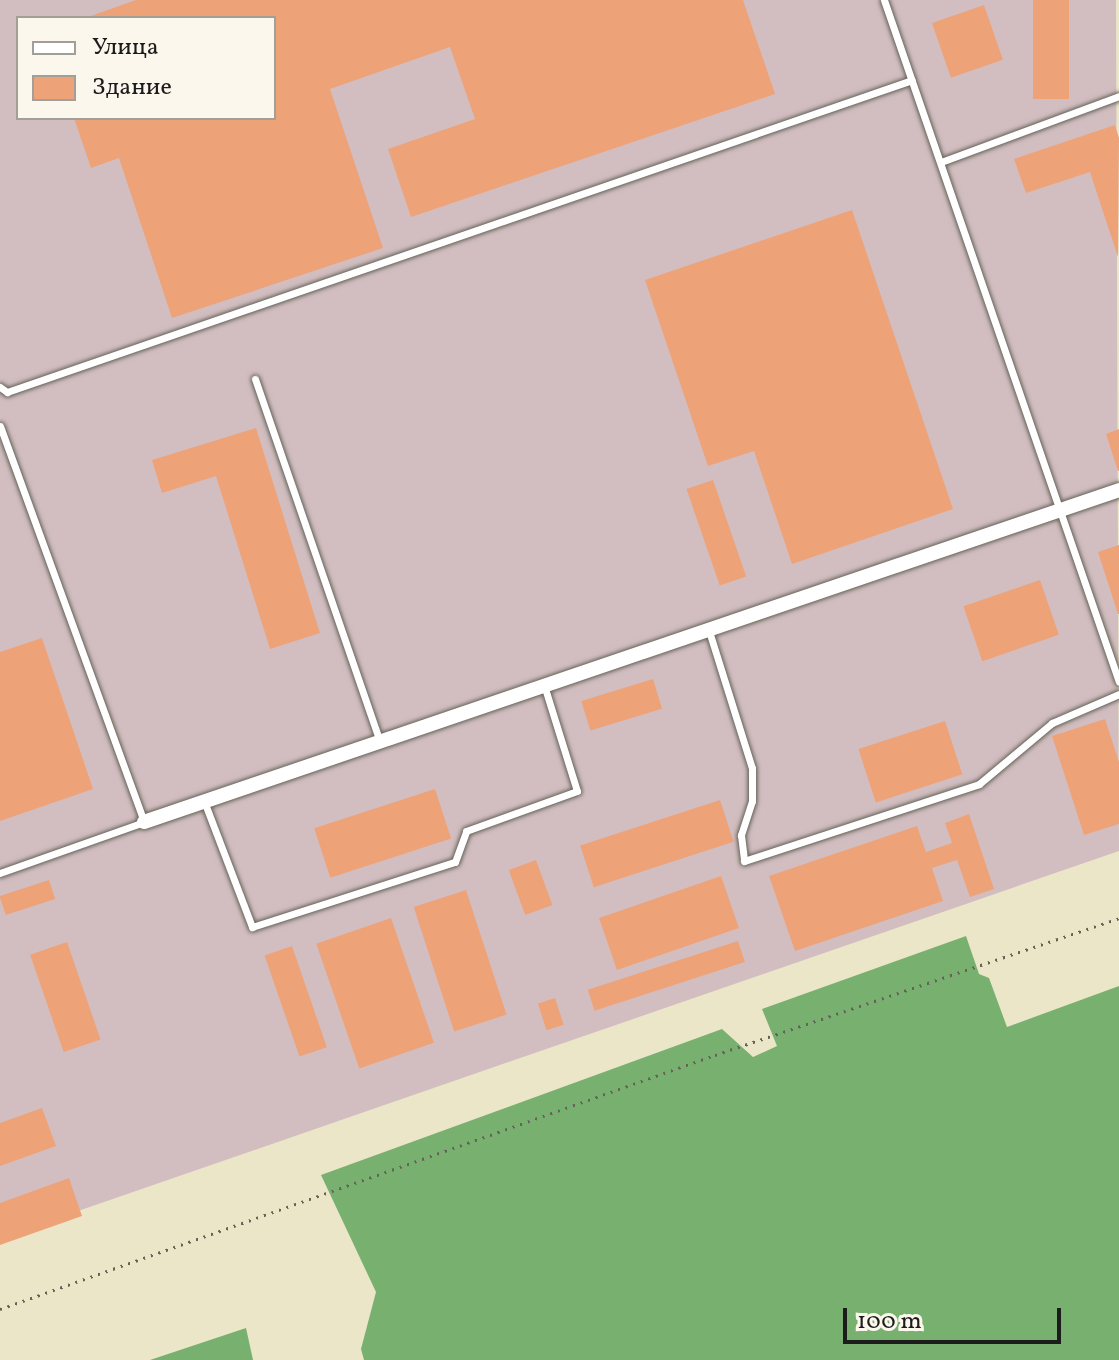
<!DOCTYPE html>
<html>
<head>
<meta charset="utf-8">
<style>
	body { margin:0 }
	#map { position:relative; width:1119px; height:1360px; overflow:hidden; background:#ece6c8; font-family:Vollkorn,serif }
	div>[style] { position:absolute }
	.industrial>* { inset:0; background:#d2bec1 }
	.forest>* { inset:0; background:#78b16f }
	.building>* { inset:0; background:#eea278; transform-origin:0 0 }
	.path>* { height:3px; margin-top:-1.5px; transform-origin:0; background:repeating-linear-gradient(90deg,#656358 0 2px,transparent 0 8px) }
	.roads { filter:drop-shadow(0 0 2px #656358) drop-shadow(0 0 2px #656358) }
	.lane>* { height:7px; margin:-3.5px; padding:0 3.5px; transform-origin:3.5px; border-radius:3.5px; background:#fff }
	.street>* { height:14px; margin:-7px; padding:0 7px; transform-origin:7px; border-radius:7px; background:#fff }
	span { translate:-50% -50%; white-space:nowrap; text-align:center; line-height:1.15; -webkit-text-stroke:7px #fbf7ec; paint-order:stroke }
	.legend { position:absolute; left:16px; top:16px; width:260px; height:104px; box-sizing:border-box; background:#fbf7ec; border:2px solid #a29f99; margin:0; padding:10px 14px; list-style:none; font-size:24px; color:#1c1c1c }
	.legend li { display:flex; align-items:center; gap:16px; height:40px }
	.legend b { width:40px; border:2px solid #a29f99 }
	.scale { position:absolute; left:843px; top:1308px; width:218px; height:36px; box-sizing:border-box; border:4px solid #1c1c1c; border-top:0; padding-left:10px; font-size:24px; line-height:28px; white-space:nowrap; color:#1c1c1c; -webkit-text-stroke:6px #fbf7ec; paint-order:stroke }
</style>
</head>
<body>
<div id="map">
	<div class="industrial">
		<i style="clip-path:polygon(evenodd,0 0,1116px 0,1119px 851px,0 1238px,0 0,18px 18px,274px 18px,274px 118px,18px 118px,18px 18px)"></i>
	</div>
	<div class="forest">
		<i style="clip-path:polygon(966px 936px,979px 974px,989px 978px,1007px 1027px,1119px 986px,1119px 1360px,364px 1360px,361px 1349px,376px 1292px,321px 1175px,722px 1029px,753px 1057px,777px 1046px,762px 1009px)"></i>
		<i style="clip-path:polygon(246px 1328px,253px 1360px,150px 1360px)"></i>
	</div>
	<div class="building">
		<i style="clip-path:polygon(136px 0,743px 0,775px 94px,411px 217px,388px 149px,475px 119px,450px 47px,330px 89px,383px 248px,172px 318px,119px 158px,91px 168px,74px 118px,274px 118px,274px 18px,85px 18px)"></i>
		<i style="left:1033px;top:0;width:36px;height:99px"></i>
		<i style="left:984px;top:5px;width:58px;height:55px;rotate:71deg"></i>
		<i style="clip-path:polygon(1115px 125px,1119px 138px,1118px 257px,1090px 172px,1026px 193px,1014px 159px)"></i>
		<i style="clip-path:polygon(852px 210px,953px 509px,792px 564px,754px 451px,708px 466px,645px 280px)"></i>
		<i style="clip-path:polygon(256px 428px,320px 633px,270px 649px,216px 476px,162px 493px,152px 460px)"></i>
		<i style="clip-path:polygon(1119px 429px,1119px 471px,1118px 471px,1106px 434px)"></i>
		<i style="left:713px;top:480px;width:102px;height:28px;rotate:71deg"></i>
		<i style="clip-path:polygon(1119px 545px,1119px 614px,1118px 614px,1098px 552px)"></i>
		<i style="left:1040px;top:580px;width:58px;height:81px;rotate:71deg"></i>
		<i style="clip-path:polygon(42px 638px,93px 789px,0 821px,0 652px)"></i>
		<i style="left:653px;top:679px;width:31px;height:75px;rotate:73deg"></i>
		<i style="clip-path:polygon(1105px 719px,1119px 762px,1119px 824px,1084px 835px,1052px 736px)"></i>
		<i style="left:945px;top:721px;width:56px;height:91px;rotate:72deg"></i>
		<i style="left:435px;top:789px;width:52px;height:127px;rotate:72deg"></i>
		<i style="left:720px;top:800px;width:44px;height:147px;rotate:72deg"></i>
		<i style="clip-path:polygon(969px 814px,994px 889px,970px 897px,957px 860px,932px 868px,943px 901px,795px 951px,769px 876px,917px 826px,926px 852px,952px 843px,945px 823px)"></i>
		<i style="left:536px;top:860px;width:48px;height:29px;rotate:70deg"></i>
		<i style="left:721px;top:876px;width:55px;height:129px;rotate:71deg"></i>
		<i style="left:49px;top:880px;width:20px;height:52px;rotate:72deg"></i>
		<i style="left:466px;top:890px;width:131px;height:55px;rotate:72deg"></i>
		<i style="left:391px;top:918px;width:132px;height:79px;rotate:71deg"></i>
		<i style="left:738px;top:941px;width:22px;height:158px;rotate:72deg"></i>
		<i style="left:67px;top:942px;width:103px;height:39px;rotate:71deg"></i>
		<i style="left:292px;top:946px;width:107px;height:29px;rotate:71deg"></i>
		<i style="left:555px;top:998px;width:28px;height:18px;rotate:72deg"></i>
		<i style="clip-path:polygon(42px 1108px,56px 1146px,0 1166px,0 1123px)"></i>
		<i style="clip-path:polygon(69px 1178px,82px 1216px,0 1245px,0 1203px)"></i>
	</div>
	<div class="path">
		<i style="left:0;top:1309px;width:759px;rotate:-19.56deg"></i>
		<i style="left:715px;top:1055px;width:427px;rotate:-18.7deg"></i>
	</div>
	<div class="roads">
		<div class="lane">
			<i style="left:884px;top:0;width:721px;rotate:70.99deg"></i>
			<i style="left:941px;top:162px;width:190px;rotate:-20.3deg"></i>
			<i style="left:255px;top:379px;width:383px;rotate:71deg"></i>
			<i style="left:0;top:387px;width:9px;rotate:36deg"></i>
			<i style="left:7px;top:392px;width:957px;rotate:-19.02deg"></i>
			<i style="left:0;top:426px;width:421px;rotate:70deg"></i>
			<i style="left:144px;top:822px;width:153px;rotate:160.5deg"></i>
			<i style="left:709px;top:631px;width:144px;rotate:72.6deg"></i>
			<i style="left:752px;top:768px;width:33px;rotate:90deg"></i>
			<i style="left:752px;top:801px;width:36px;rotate:108deg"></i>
			<i style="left:741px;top:835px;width:26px;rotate:83deg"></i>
			<i style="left:744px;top:861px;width:247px;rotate:-18.1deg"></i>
			<i style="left:979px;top:784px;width:95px;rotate:-39.9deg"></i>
			<i style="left:1052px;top:723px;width:73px;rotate:-23.4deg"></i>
			<i style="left:204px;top:801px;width:135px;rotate:69.1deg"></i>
			<i style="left:252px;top:927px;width:213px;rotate:-17.8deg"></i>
			<i style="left:455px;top:862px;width:33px;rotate:-70deg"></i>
			<i style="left:466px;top:831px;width:118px;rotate:-19.8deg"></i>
			<i style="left:577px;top:791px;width:111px;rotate:-107.3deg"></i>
		</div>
		<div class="street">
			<i style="left:144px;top:822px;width:1030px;rotate:-18.8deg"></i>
		</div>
	</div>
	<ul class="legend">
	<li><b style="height:10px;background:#fff"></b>Улица</li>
	<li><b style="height:22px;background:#eea278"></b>Здание</li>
	</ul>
	<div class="scale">100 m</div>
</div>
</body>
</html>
